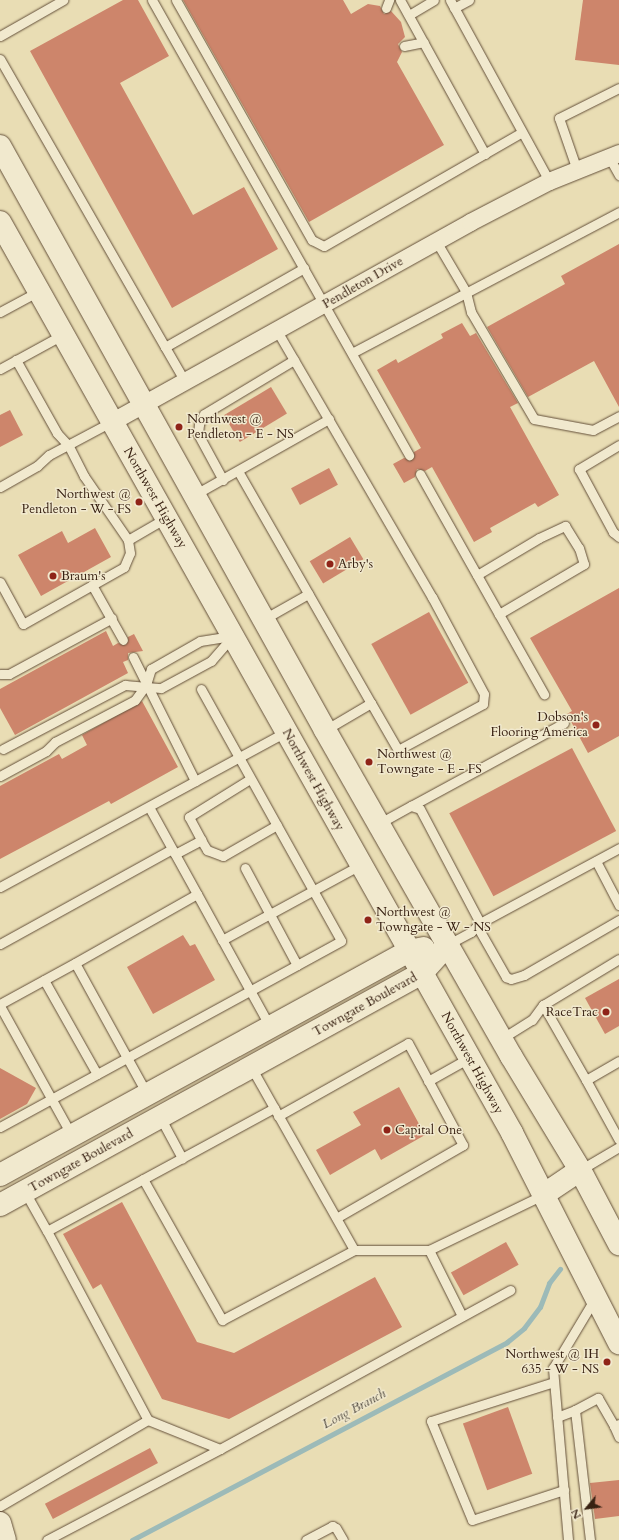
<!DOCTYPE html>
<html>
<head>
<meta charset="utf-8">
<style>
	body { margin:0 }
	#map { position:relative; width:619px; height:1540px; overflow:hidden; background:#e9ddb4; font-family:Cardo,serif }
	div>[style] { position:absolute }
	.stream>* { height:5px; margin:-2.5px; padding:0 2.5px; transform-origin:2.5px; border-radius:2.5px; background:#9cbab8 }
	.building>* { inset:0; background:#cd856b; transform-origin:0 0 }
	.roads { filter:drop-shadow(0 0 1px #64503a) drop-shadow(0 0 1px #64503a) }
	.lane>* { height:9px; margin:-4.5px; padding:0 4.5px; transform-origin:4.5px; border-radius:4.5px; background:#f1e9ce }
	.street>* { height:17px; margin:-8.5px; padding:0 8.5px; transform-origin:8.5px; border-radius:8.5px; background:#f1e9ce }
	.secondary>* { height:22px; margin:-11px; padding:0 11px; transform-origin:11px; border-radius:11px; background:#f1e9ce }
	.dots>* { width:11px; height:11px; translate:-50% -50%; box-sizing:border-box; border:2px solid #f1e9ce; border-radius:50% }
	span { translate:-50% -50%; white-space:nowrap; text-align:center; line-height:1.15; -webkit-text-stroke:3px #f1e9ce; paint-order:stroke }
	.street-label { font-size:13px; color:#382112 }
	.poi-label { font-size:13px; color:#382112 }
	.left { translate:0 -50%; text-align:left }
	.right { translate:-100% -50%; text-align:right }
	.water-label { font-size:14px; color:#564f44; font-style:italic }
	.north { position:absolute; left:567px; top:1488px; width:40px; height:40px; -webkit-text-stroke:3px #f1e9ce; paint-order:stroke; rotate:241deg; font-size:11px; font-weight:700; line-height:16px; text-align:center; color:#382112 }
	.north::after { content:''; display:block; margin:auto; width:14px; height:18px; background:#382112; clip-path:polygon(50% 0,100% 100%,50% 72%,0 100%) }
</style>
</head>
<body>
<div id="map">
	<div class="stream">
		<i style="left:132px;top:1540px;width:424px;rotate:-27.8deg"></i>
		<i style="left:507px;top:1342px;width:22px;rotate:-39deg"></i>
		<i style="left:524px;top:1328px;width:26px;rotate:-53deg"></i>
		<i style="left:540px;top:1307px;width:26px;rotate:-69deg"></i>
		<i style="left:549px;top:1283px;width:18px;rotate:-52deg"></i>
	</div>
	<div class="building">
		<i style="clip-path:polygon(123px 0,138px 0,169px 56px,120px 83px,193px 215px,244px 187px,278px 249px,172px 308px,30px 51px)"></i>
		<i style="clip-path:polygon(183px 0,343px 0,351px 14px,368px 4px,380px 6px,384px 14px,391px 11px,401px 22px,405px 37px,398px 44px,402px 52px,397px 62px,444px 145px,309px 222px)"></i>
		<i style="clip-path:polygon(583px 0,619px 0,619px 65px,575px 60px)"></i>
		<i style="clip-path:polygon(619px 244px,619px 407px,594px 361px,528px 397px,487px 327px,565px 284px,561px 276px)"></i>
		<i style="clip-path:polygon(462px 323px,470px 336px,476px 333px,518px 403px,510px 407px,559px 495px,538px 507px,535px 503px,490px 528px,492px 532px,474px 542px,432px 467px,425px 471px,417px 469px,415px 477px,404px 483px,393px 464px,404px 458px,412px 460px,414px 452px,421px 448px,377px 370px,396px 359px,398px 363px,443px 338px,441px 334px)"></i>
		<i style="left:271px;top:387px;width:31px;height:55px;rotate:59deg"></i>
		<i style="clip-path:polygon(10px 410px,23px 435px,0 447px,0 415px)"></i>
		<i style="left:329px;top:468px;width:19px;height:43px;rotate:62deg"></i>
		<i style="clip-path:polygon(95px 528px,111px 557px,41px 596px,18px 555px,62px 531px,68px 543px)"></i>
		<i style="left:350px;top:537px;width:26px;height:47px;rotate:59deg"></i>
		<i style="clip-path:polygon(619px 588px,619px 736px,588px 753px,567px 714px,572px 711px,530px 638px)"></i>
		<i style="left:429px;top:612px;width:81px;height:66px;rotate:61deg"></i>
		<i style="clip-path:polygon(106px 631px,113px 646px,118px 643px,126px 645px,128px 637px,134px 634px,143px 651px,128px 653px,128px 660px,123px 662px,128px 673px,15px 735px,0 708px,0 689px)"></i>
		<i style="clip-path:polygon(142px 701px,178px 767px,111px 804px,109px 801px,0 859px,0 786px,59px 754px,62px 759px,87px 745px,82px 735px)"></i>
		<i style="left:572px;top:748px;width:94px;height:139px;rotate:62deg"></i>
		<i style="clip-path:polygon(183px 935px,190px 946px,195px 944px,215px 980px,153px 1014px,127px 967px)"></i>
		<i style="clip-path:polygon(619px 979px,619px 1026px,605px 1034px,585px 998px)"></i>
		<i style="clip-path:polygon(0 1068px,36px 1088px,27px 1104px,0 1119px)"></i>
		<i style="clip-path:polygon(399px 1087px,425px 1135px,381px 1160px,375px 1149px,330px 1175px,316px 1150px,361px 1125px,353px 1112px)"></i>
		<i style="clip-path:polygon(122px 1202px,197px 1342px,234px 1353px,375px 1277px,402px 1327px,229px 1419px,162px 1399px,101px 1284px,93px 1289px,63px 1234px)"></i>
		<i style="left:506px;top:1242px;width:26px;height:63px;rotate:61deg"></i>
		<i style="left:508px;top:1407px;width:71px;height:48px;rotate:70deg"></i>
		<i style="left:150px;top:1448px;width:17px;height:119px;rotate:62deg"></i>
		<i style="clip-path:polygon(619px 1480px,619px 1516px,595px 1519px,590px 1483px)"></i>
	</div>
	<div class="roads">
		<div class="lane">
			<i style="left:152px;top:0;width:523px;rotate:60.54deg"></i>
			<i style="left:176px;top:0;width:276px;rotate:60.5deg"></i>
			<i style="left:312px;top:240px;width:13px;rotate:27deg"></i>
			<i style="left:324px;top:246px;width:228px;rotate:-29.9deg"></i>
			<i style="left:400px;top:0;width:176px;rotate:61.1deg"></i>
			<i style="left:450px;top:0;width:206px;rotate:61.3deg"></i>
			<i style="left:386px;top:8px;width:9px;rotate:-69deg"></i>
			<i style="left:454px;top:8px;width:17px;rotate:-28deg"></i>
			<i style="left:409px;top:15px;width:29px;rotate:-31deg"></i>
			<i style="left:0;top:36px;width:73px;rotate:-29.7deg"></i>
			<i style="left:404px;top:46px;width:20px;rotate:-11deg"></i>
			<i style="left:0;top:59px;width:332px;rotate:60.2deg"></i>
			<i style="left:165px;top:347px;width:160px;rotate:-29.6deg"></i>
			<i style="left:609px;top:157px;width:21px;rotate:61deg"></i>
			<i style="left:577px;top:170px;width:55px;rotate:-109.1deg"></i>
			<i style="left:559px;top:118px;width:67px;rotate:-26.6deg"></i>
			<i style="left:436px;top:241px;width:59px;rotate:59.5deg"></i>
			<i style="left:466px;top:292px;width:21px;rotate:76deg"></i>
			<i style="left:471px;top:312px;width:124px;rotate:59.5deg"></i>
			<i style="left:534px;top:419px;width:60px;rotate:10.6deg"></i>
			<i style="left:593px;top:430px;width:30px;rotate:-28deg"></i>
			<i style="left:0;top:312px;width:44px;rotate:-28.3deg"></i>
			<i style="left:277px;top:331px;width:308px;rotate:59.8deg"></i>
			<i style="left:432px;top:597px;width:110px;rotate:61.8deg"></i>
			<i style="left:484px;top:694px;width:10px;rotate:96deg"></i>
			<i style="left:483px;top:704px;width:97px;rotate:151.6deg"></i>
			<i style="left:398px;top:750px;width:54px;rotate:-119.9deg"></i>
			<i style="left:165px;top:347px;width:39px;rotate:60deg"></i>
			<i style="left:352px;top:353px;width:302px;rotate:-27.8deg"></i>
			<i style="left:0;top:369px;width:73px;rotate:-28.7deg"></i>
			<i style="left:619px;top:445px;width:47px;rotate:149deg"></i>
			<i style="left:579px;top:469px;width:72px;rotate:61.6deg"></i>
			<i style="left:613px;top:532px;width:8px;rotate:40deg"></i>
			<i style="left:238px;top:471px;width:267px;rotate:60.2deg"></i>
			<i style="left:371px;top:703px;width:53px;rotate:149.6deg"></i>
			<i style="left:420px;top:474px;width:253px;rotate:60.6deg"></i>
			<i style="left:223px;top:480px;width:52px;rotate:-118.5deg"></i>
			<i style="left:198px;top:434px;width:10px;rotate:-84deg"></i>
			<i style="left:199px;top:424px;width:11px;rotate:-63deg"></i>
			<i style="left:204px;top:414px;width:105px;rotate:-31deg"></i>
			<i style="left:0;top:487px;width:43px;rotate:-29.6deg"></i>
			<i style="left:37px;top:466px;width:16px;rotate:-43deg"></i>
			<i style="left:49px;top:455px;width:70px;rotate:-28deg"></i>
			<i style="left:194px;top:495px;width:155px;rotate:-29.4deg"></i>
			<i style="left:128px;top:540px;width:44px;rotate:-30.1deg"></i>
			<i style="left:477px;top:575px;width:72px;rotate:-30.8deg"></i>
			<i style="left:539px;top:538px;width:29px;rotate:-25deg"></i>
			<i style="left:565px;top:526px;width:26px;rotate:58deg"></i>
			<i style="left:579px;top:548px;width:17px;rotate:73deg"></i>
			<i style="left:584px;top:564px;width:99px;rotate:149.5deg"></i>
			<i style="left:0;top:582px;width:48px;rotate:61.3deg"></i>
			<i style="left:23px;top:624px;width:116px;rotate:-29.4deg"></i>
			<i style="left:124px;top:567px;width:15px;rotate:-67deg"></i>
			<i style="left:130px;top:553px;width:13px;rotate:-99deg"></i>
			<i style="left:128px;top:540px;width:78px;rotate:-124.5deg"></i>
			<i style="left:84px;top:476px;width:35px;rotate:-117deg"></i>
			<i style="left:68px;top:445px;width:16px;rotate:-133deg"></i>
			<i style="left:57px;top:433px;width:84px;rotate:-119.3deg"></i>
			<i style="left:92px;top:585px;width:63px;rotate:60.6deg"></i>
			<i style="left:264px;top:619px;width:51px;rotate:-29.6deg"></i>
			<i style="left:133px;top:657px;width:139px;rotate:63.4deg"></i>
			<i style="left:0;top:674px;width:9px"></i>
			<i style="left:9px;top:674px;width:117px;rotate:-28.5deg"></i>
			<i style="left:201px;top:689px;width:288px;rotate:60.9deg"></i>
			<i style="left:341px;top:941px;width:50px;rotate:151.4deg"></i>
			<i style="left:3px;top:749px;width:138px;rotate:-27.7deg"></i>
			<i style="left:125px;top:685px;width:36px;rotate:5deg"></i>
			<i style="left:161px;top:688px;width:57px;rotate:-28.4deg"></i>
			<i style="left:211px;top:661px;width:32px;rotate:-49deg"></i>
			<i style="left:0;top:776px;width:52px;rotate:-28.5deg"></i>
			<i style="left:46px;top:751px;width:13px;rotate:-45deg"></i>
			<i style="left:55px;top:742px;width:90px;rotate:-27.7deg"></i>
			<i style="left:135px;top:700px;width:19px;rotate:-54deg"></i>
			<i style="left:146px;top:685px;width:17px;rotate:-73deg"></i>
			<i style="left:151px;top:669px;width:56px;rotate:-29.7deg"></i>
			<i style="left:200px;top:641px;width:32px;rotate:-9deg"></i>
			<i style="left:250px;top:779px;width:72px;rotate:148.1deg"></i>
			<i style="left:189px;top:817px;width:26px;rotate:62deg"></i>
			<i style="left:201px;top:840px;width:12px;rotate:59deg"></i>
			<i style="left:207px;top:850px;width:17px;rotate:21deg"></i>
			<i style="left:223px;top:856px;width:62px;rotate:-29.9deg"></i>
			<i style="left:411px;top:806px;width:174px;rotate:-28.5deg"></i>
			<i style="left:149px;top:807px;width:99px;rotate:61.1deg"></i>
			<i style="left:378px;top:824px;width:38px;rotate:-29deg"></i>
			<i style="left:411px;top:806px;width:9px;rotate:18deg"></i>
			<i style="left:420px;top:809px;width:129px;rotate:62.2deg"></i>
			<i style="left:480px;top:923px;width:13px;rotate:135deg"></i>
			<i style="left:471px;top:932px;width:27px;rotate:152deg"></i>
			<i style="left:175px;top:854px;width:30px;rotate:-28deg"></i>
			<i style="left:596px;top:861px;width:50px;rotate:62.4deg"></i>
			<i style="left:0;top:887px;width:325px;rotate:-28.5deg"></i>
			<i style="left:480px;top:923px;width:158px;rotate:-28.3deg"></i>
			<i style="left:477px;top:926px;width:59px;rotate:60.4deg"></i>
			<i style="left:506px;top:977px;width:5px;rotate:22deg"></i>
			<i style="left:511px;top:979px;width:14px;rotate:-17deg"></i>
			<i style="left:524px;top:975px;width:110px;rotate:-30.1deg"></i>
			<i style="left:222px;top:940px;width:157px;rotate:-28.5deg"></i>
			<i style="left:0;top:944px;width:196px;rotate:-28.9deg"></i>
			<i style="left:44px;top:980px;width:108px;rotate:60.6deg"></i>
			<i style="left:0;top:1004px;width:85px;rotate:-28.7deg"></i>
			<i style="left:543px;top:1005px;width:89px;rotate:-31.2deg"></i>
			<i style="left:0;top:1006px;width:149px;rotate:61deg"></i>
			<i style="left:501px;top:1039px;width:36px;rotate:-32deg"></i>
			<i style="left:532px;top:1020px;width:19px;rotate:-54deg"></i>
			<i style="left:543px;top:1005px;width:86px;rotate:60.2deg"></i>
			<i style="left:619px;top:1061px;width:38px;rotate:150deg"></i>
			<i style="left:586px;top:1080px;width:68px;rotate:61.2deg"></i>
			<i style="left:251px;top:1067px;width:210px;rotate:60.6deg"></i>
			<i style="left:354px;top:1250px;width:75px"></i>
			<i style="left:428px;top:1081px;width:47px;rotate:-29.3deg"></i>
			<i style="left:147px;top:1094px;width:149px;rotate:-118.8deg"></i>
			<i style="left:75px;top:963px;width:140px;rotate:-29.5deg"></i>
			<i style="left:197px;top:894px;width:152px;rotate:61.2deg"></i>
			<i style="left:278px;top:1116px;width:149px;rotate:-29.3deg"></i>
			<i style="left:408px;top:1043px;width:116px;rotate:61.7deg"></i>
			<i style="left:463px;top:1145px;width:146px;rotate:150.1deg"></i>
			<i style="left:160px;top:1117px;width:47px;rotate:61.8deg"></i>
			<i style="left:182px;top:1158px;width:153px;rotate:151.6deg"></i>
			<i style="left:47px;top:1231px;width:214px;rotate:61.9deg"></i>
			<i style="left:148px;top:1420px;width:78px;rotate:21.9deg"></i>
			<i style="left:220px;top:1449px;width:331px;rotate:-28.7deg"></i>
			<i style="left:0;top:1127px;width:338px;rotate:-28.6deg"></i>
			<i style="left:297px;top:965px;width:110px;rotate:-118.2deg"></i>
			<i style="left:182px;top:1158px;width:105px;rotate:-28.5deg"></i>
			<i style="left:580px;top:1170px;width:45px;rotate:-30.5deg"></i>
			<i style="left:143px;top:1179px;width:162px;rotate:60.7deg"></i>
			<i style="left:222px;top:1320px;width:149px;rotate:-27.9deg"></i>
			<i style="left:25px;top:1192px;width:45px;rotate:60.6deg"></i>
			<i style="left:462px;top:1316px;width:74px;rotate:-116.6deg"></i>
			<i style="left:429px;top:1250px;width:127px;rotate:-25.8deg"></i>
			<i style="left:554px;top:1382px;width:129px;rotate:162.4deg"></i>
			<i style="left:431px;top:1421px;width:107px;rotate:67.5deg"></i>
			<i style="left:472px;top:1520px;width:97px;rotate:-18.1deg"></i>
			<i style="left:557px;top:1417px;width:19px;rotate:-21deg"></i>
			<i style="left:614px;top:1426px;width:12px;rotate:66deg"></i>
			<i style="left:0;top:1506px;width:171px;rotate:-30.2deg"></i>
			<i style="left:47px;top:1540px;width:195px;rotate:-27.7deg"></i>
			<i style="left:306px;top:1540px;width:30px;rotate:-28deg"></i>
			<i style="left:332px;top:1526px;width:4px;rotate:27deg"></i>
			<i style="left:336px;top:1528px;width:14px;rotate:60deg"></i>
			<i style="left:568px;top:1540px;width:173px;rotate:-95deg"></i>
			<i style="left:553px;top:1368px;width:82px;rotate:-59deg"></i>
			<i style="left:590px;top:1540px;width:131px;rotate:-96.6deg"></i>
			<i style="left:575px;top:1410px;width:26px;rotate:-28deg"></i>
			<i style="left:598px;top:1398px;width:32px;rotate:60deg"></i>
			<i style="left:614px;top:1426px;width:5px;rotate:-22deg"></i>
		</div>
		<div class="street">
			<i style="left:111px;top:422px;width:411px;rotate:-29.1deg"></i>
			<i style="left:470px;top:222px;width:89px;rotate:-27.4deg"></i>
			<i style="left:549px;top:181px;width:75px;rotate:-21.8deg"></i>
		</div>
		<div class="secondary">
			<i style="left:0;top:146px;width:668px;rotate:60.9deg"></i>
			<i style="left:325px;top:730px;width:375px;rotate:60.3deg"></i>
			<i style="left:511px;top:1056px;width:133px;rotate:58.8deg"></i>
			<i style="left:580px;top:1170px;width:84px;rotate:62.2deg"></i>
			<i style="left:0;top:222px;width:1045px;rotate:60.66deg"></i>
			<i style="left:512px;top:1133px;width:236px;rotate:63deg"></i>
			<i style="left:0;top:1175px;width:466px;rotate:-28.7deg"></i>
			<i style="left:409px;top:951px;width:15px;rotate:-11deg"></i>
			<i style="left:543px;top:1195px;width:45px;rotate:-34deg"></i>
			<i style="left:0;top:1205px;width:482px;rotate:-28.8deg"></i>
			<i style="left:422px;top:973px;width:38px;rotate:-48deg"></i>
			<i style="left:0;top:1523px;width:18px;rotate:74deg"></i>
		</div>
	</div>
	<div class="dots">
		<i style="left:179px;top:427px;background:#8f2418"></i>
		<i style="left:139px;top:502px;background:#8f2418"></i>
		<i style="left:330px;top:564px;background:#8f2418"></i>
		<i style="left:53px;top:576px;background:#8f2418"></i>
		<i style="left:596px;top:725px;background:#8f2418"></i>
		<i style="left:369px;top:762px;background:#8f2418"></i>
		<i style="left:368px;top:920px;background:#8f2418"></i>
		<i style="left:606px;top:1012px;background:#8f2418"></i>
		<i style="left:387px;top:1130px;background:#8f2418"></i>
		<i style="left:607px;top:1362px;background:#8f2418"></i>
	</div>
	<div class="street-label">
		<span style="left:363px;top:283px;rotate:-30deg">Pendleton Drive</span>
		<span style="left:155px;top:498px;rotate:60deg">Northwest Highway</span>
		<span style="left:313px;top:780px;rotate:61deg">Northwest Highway</span>
		<span style="left:365px;top:1005px;rotate:-29deg">Towngate Boulevard</span>
		<span style="left:472px;top:1063px;rotate:61deg">Northwest Highway</span>
		<span style="left:81px;top:1161px;rotate:-29deg">Towngate Boulevard</span>
	</div>
	<div class="poi-label">
		<span class="left" style="left:187px;top:427px">Northwest @<br>Pendleton - E - NS</span>
		<span class="right" style="left:131px;top:502px">Northwest @<br>Pendleton - W - FS</span>
		<span class="left" style="left:338px;top:564px">Arby's</span>
		<span class="left" style="left:61px;top:576px">Braum's</span>
		<span class="right" style="left:588px;top:725px">Dobson's<br>Flooring America</span>
		<span class="left" style="left:377px;top:762px">Northwest @<br>Towngate - E - FS</span>
		<span class="left" style="left:376px;top:920px">Northwest @<br>Towngate - W - NS</span>
		<span class="right" style="left:598px;top:1012px">RaceTrac</span>
		<span class="left" style="left:395px;top:1130px">Capital One</span>
		<span class="right" style="left:599px;top:1362px">Northwest @ IH<br>635 - W - NS</span>
	</div>
	<div class="water-label">
		<span style="left:354px;top:1409px;rotate:-28deg">Long Branch</span>
	</div>
	<div class="north">N</div>
</div>
</body>
</html>
